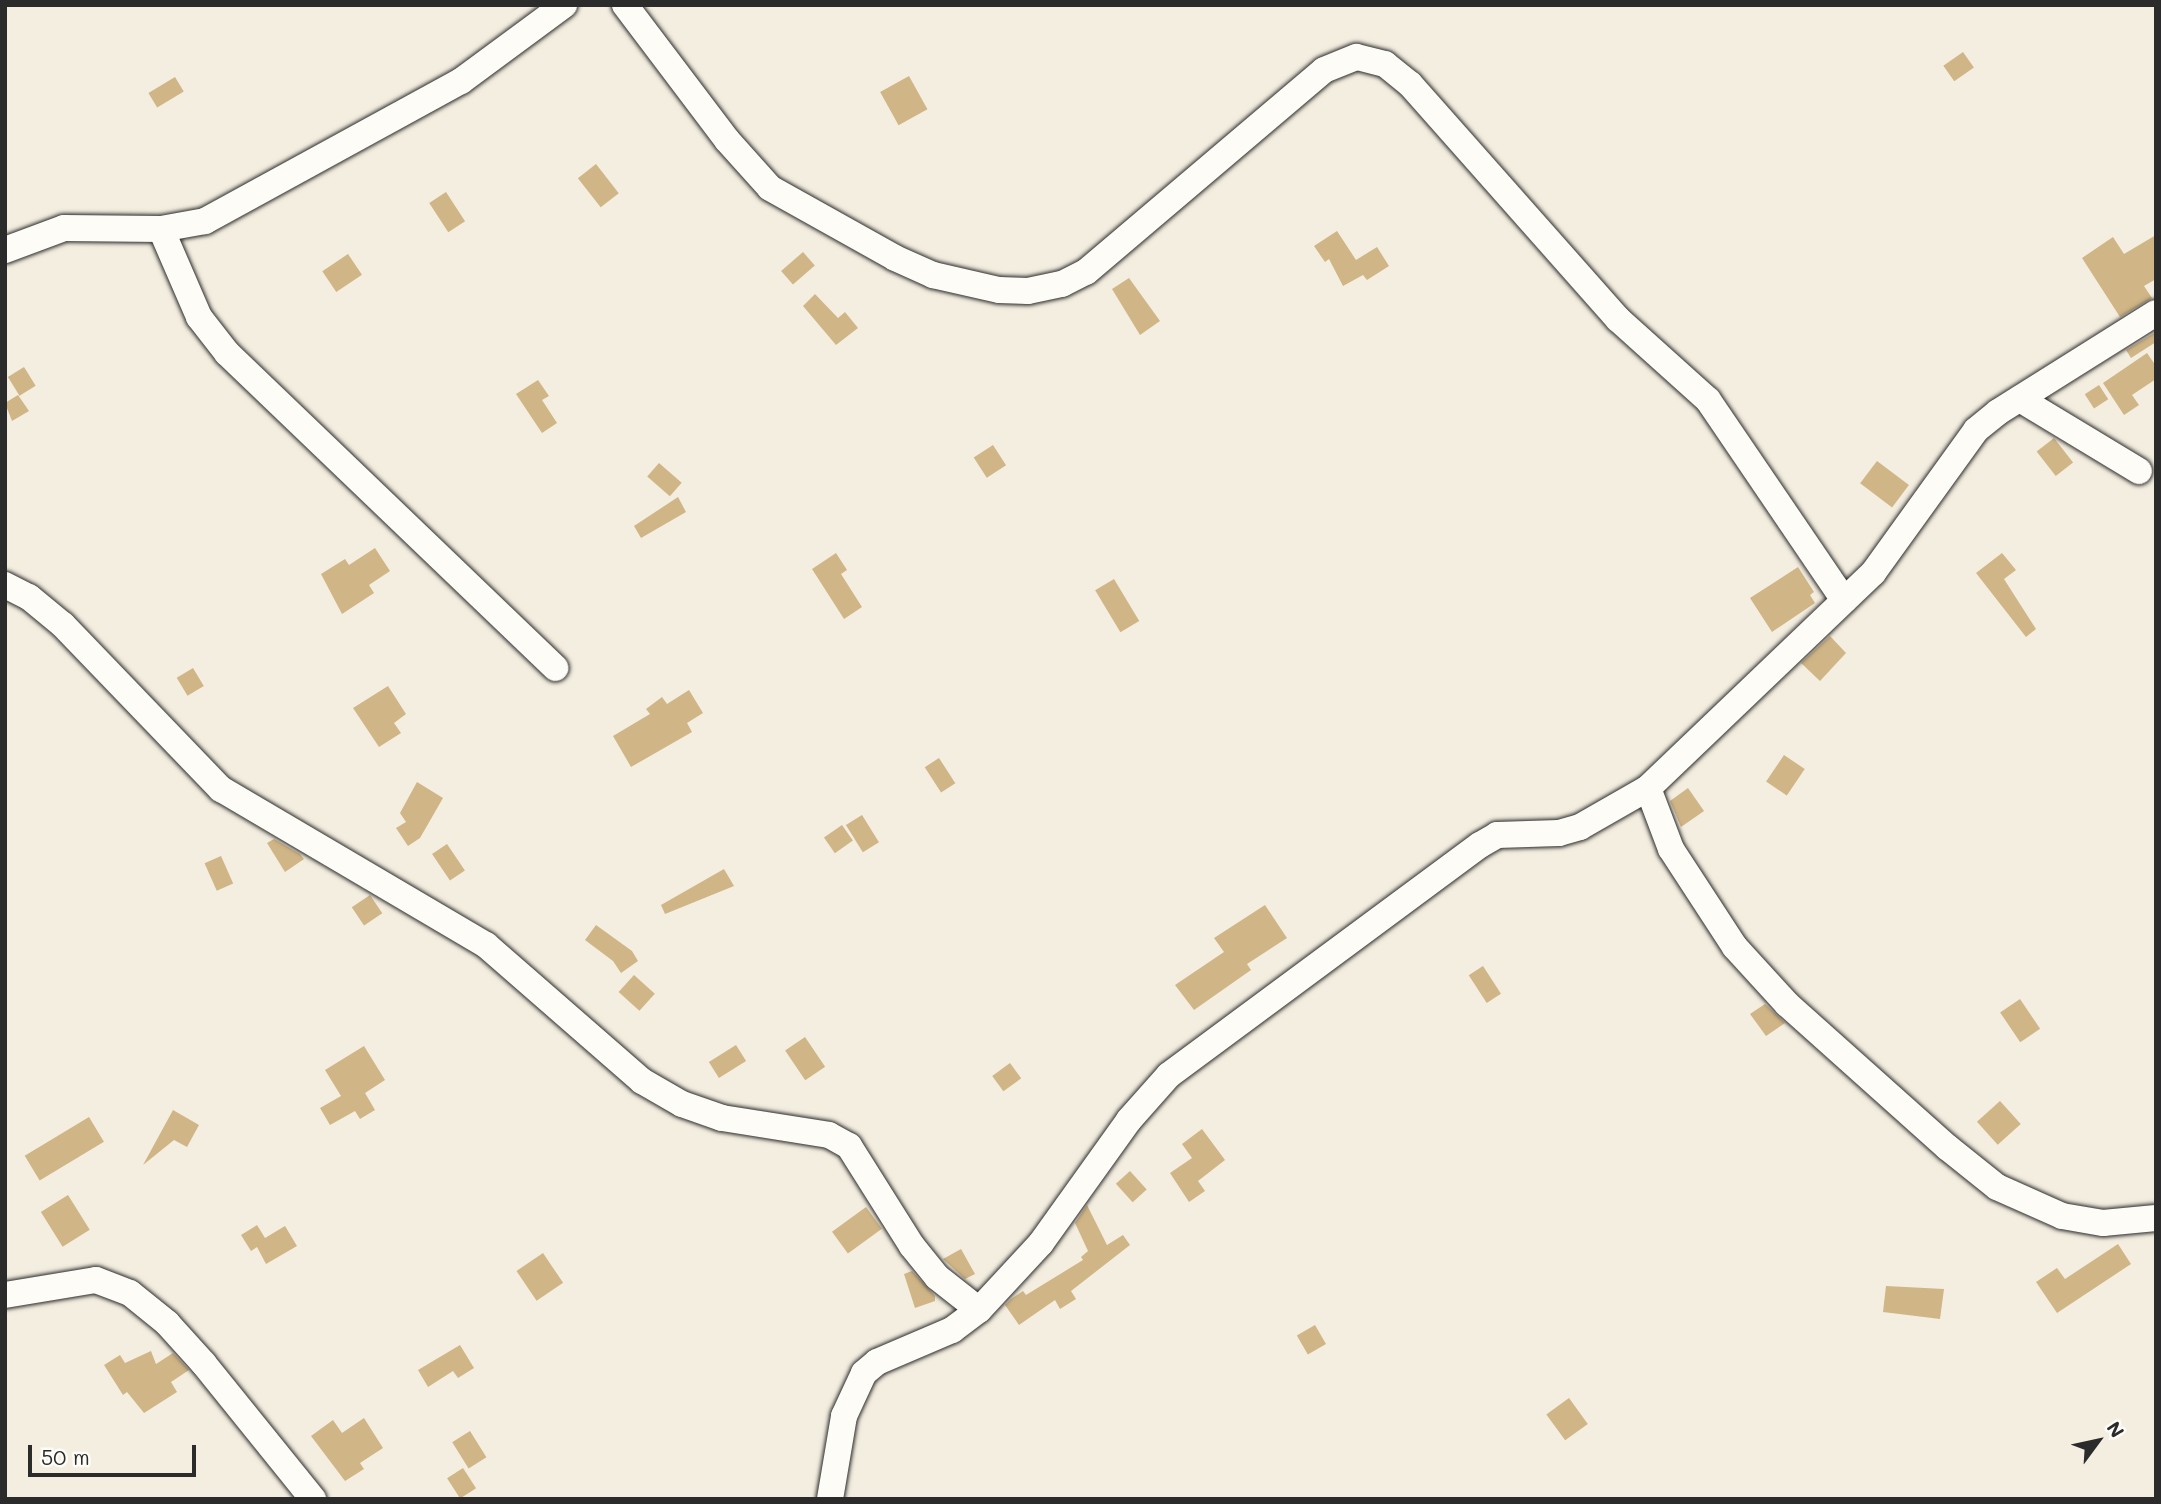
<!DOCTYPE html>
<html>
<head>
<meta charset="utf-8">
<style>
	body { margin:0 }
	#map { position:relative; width:2161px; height:1504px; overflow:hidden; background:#f4eee0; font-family:Mali,sans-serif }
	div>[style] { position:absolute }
	.building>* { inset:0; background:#d0b586; transform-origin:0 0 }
	.roads { filter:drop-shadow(0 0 2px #2b2b2b) drop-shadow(0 0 2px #2b2b2b) }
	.street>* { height:26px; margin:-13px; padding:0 13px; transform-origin:13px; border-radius:13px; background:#fdfcf7 }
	span { translate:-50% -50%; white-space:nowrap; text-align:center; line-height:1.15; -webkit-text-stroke:6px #fdfcf7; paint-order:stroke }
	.frame { position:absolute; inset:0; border:7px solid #2b2b2b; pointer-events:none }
	.north { position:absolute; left:2063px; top:1406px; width:70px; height:70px; -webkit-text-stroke:5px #fdfcf7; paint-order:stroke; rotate:57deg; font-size:19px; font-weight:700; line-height:28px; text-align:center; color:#2b2b2b }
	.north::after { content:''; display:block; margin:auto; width:24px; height:32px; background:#2b2b2b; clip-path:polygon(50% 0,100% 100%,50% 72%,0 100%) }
	.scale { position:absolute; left:28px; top:1445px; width:168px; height:32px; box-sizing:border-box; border:4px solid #2b2b2b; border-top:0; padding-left:9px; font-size:21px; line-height:24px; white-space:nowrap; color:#2b2b2b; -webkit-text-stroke:5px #fdfcf7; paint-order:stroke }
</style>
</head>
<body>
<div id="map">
	<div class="building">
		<i style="left:1963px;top:52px;width:19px;height:24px;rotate:55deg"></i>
		<i style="left:909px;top:76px;width:38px;height:33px;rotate:61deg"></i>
		<i style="left:175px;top:77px;width:17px;height:31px;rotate:59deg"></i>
		<i style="left:596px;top:164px;width:37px;height:23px;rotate:52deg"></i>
		<i style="left:446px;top:192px;width:35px;height:20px;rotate:57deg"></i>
		<i style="clip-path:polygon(1337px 231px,1356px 260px,1377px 247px,1389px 266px,1367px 280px,1363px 275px,1343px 286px,1329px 259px,1325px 262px,1314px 246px)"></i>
		<i style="clip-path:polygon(2156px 235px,2156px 279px,2144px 286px,2152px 298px,2120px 317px,2082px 258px,2113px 237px,2124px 254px)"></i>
		<i style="left:803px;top:252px;width:18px;height:29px;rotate:49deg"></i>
		<i style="left:348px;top:254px;width:25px;height:31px;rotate:56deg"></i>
		<i style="clip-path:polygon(1129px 278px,1160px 321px,1140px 335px,1112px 289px)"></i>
		<i style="clip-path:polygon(815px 294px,838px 318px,845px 312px,858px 328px,836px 345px,803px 306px)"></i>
		<i style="clip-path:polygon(2156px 332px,2156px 342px,2131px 358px,2126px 350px)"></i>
		<i style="clip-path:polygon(2147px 353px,2156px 366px,2156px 379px,2132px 395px,2139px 405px,2124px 415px,2103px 383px)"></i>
		<i style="left:24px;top:367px;width:22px;height:19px;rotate:58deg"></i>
		<i style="clip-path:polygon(538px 380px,549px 396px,542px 400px,557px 423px,542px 433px,516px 394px)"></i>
		<i style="left:2099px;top:385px;width:17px;height:17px;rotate:57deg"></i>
		<i style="clip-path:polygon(18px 395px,29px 411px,12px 421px,5px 403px)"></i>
		<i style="left:2054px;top:438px;width:31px;height:22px;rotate:52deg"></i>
		<i style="left:993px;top:445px;width:24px;height:23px;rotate:57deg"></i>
		<i style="left:1877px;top:461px;width:40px;height:28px;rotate:37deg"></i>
		<i style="left:659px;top:463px;width:30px;height:18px;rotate:41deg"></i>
		<i style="clip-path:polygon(678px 497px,686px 512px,641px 538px,634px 526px)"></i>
		<i style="clip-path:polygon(375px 548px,390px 571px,369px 585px,374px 593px,342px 614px,321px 574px,345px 559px,349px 565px)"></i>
		<i style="clip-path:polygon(836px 553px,847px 570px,841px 574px,862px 607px,844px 619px,812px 569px)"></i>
		<i style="clip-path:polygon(2002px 553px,2016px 570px,2004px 579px,2036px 629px,2026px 637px,1976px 573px)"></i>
		<i style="clip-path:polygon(1798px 567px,1814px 592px,1810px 595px,1815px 603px,1772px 632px,1750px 598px)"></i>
		<i style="left:1114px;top:579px;width:49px;height:22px;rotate:59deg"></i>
		<i style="clip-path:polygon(1830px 636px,1846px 653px,1820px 681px,1801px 663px)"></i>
		<i style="left:193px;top:668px;width:21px;height:19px;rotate:59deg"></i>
		<i style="clip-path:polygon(388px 686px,406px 714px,394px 723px,401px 733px,379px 747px,353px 708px)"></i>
		<i style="clip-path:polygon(689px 690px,703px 713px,687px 723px,692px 732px,631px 767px,613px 736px,650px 714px,646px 709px,662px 697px,667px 704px)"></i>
		<i style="left:1784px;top:755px;width:25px;height:32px;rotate:34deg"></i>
		<i style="left:939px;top:758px;width:30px;height:17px;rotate:57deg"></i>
		<i style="clip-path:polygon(417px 782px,443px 798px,420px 838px,408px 846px,396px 828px,406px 822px,400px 813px)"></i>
		<i style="clip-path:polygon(1688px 788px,1704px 811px,1681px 827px,1670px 801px)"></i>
		<i style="left:862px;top:815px;width:32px;height:19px;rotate:58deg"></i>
		<i style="left:842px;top:825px;width:19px;height:22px;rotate:55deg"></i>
		<i style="clip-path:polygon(274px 839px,300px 854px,304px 859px,285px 872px,267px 843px)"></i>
		<i style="left:447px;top:844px;width:32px;height:18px;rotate:56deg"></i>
		<i style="left:221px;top:856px;width:30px;height:18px;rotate:66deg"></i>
		<i style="clip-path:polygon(724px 869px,734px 886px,665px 914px,661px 905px)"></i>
		<i style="left:370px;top:895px;width:22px;height:22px;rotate:56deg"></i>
		<i style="clip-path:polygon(1265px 905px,1287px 938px,1247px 964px,1251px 970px,1194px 1010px,1175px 985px,1224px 952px,1214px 938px)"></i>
		<i style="clip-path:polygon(596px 925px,632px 951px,638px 961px,621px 973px,613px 961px,585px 940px)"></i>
		<i style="left:1483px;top:966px;width:33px;height:17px;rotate:57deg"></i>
		<i style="left:634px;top:975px;width:28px;height:23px;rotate:42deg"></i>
		<i style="left:2020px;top:999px;width:36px;height:24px;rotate:56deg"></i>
		<i style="clip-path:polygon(1765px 1004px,1785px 1023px,1766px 1036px,1750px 1014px)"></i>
		<i style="left:805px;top:1037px;width:36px;height:24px;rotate:56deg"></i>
		<i style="left:736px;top:1045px;width:19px;height:32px;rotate:58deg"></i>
		<i style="clip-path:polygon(364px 1046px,385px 1080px,365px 1093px,375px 1110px,360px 1119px,355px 1111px,330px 1125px,320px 1108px,341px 1096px,325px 1070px)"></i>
		<i style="left:1010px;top:1063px;width:19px;height:22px;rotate:54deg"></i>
		<i style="left:2000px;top:1101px;width:31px;height:31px;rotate:48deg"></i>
		<i style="clip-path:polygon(173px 1110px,199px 1125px,187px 1147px,174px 1140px,143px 1165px)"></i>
		<i style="left:89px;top:1117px;width:29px;height:75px;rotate:59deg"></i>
		<i style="clip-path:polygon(1202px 1129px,1225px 1160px,1198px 1181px,1205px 1191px,1189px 1202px,1170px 1173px,1192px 1158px,1182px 1144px)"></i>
		<i style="left:1130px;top:1171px;width:25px;height:19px;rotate:48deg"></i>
		<i style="left:68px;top:1195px;width:41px;height:32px;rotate:58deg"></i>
		<i style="clip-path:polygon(1087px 1205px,1107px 1245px,1123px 1235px,1130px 1245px,1071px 1291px,1076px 1299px,1060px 1309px,1055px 1300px,1019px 1325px,1005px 1305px,1011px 1299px,1023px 1291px,1026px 1295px,1083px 1260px,1081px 1257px,1088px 1251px,1075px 1223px)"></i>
		<i style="left:866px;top:1207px;width:27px;height:42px;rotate:54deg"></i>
		<i style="clip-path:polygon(257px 1225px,265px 1238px,285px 1226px,297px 1246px,266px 1264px,257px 1247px,251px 1251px,241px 1235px)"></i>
		<i style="clip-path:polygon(2118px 1244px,2131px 1264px,2057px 1313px,2036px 1282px,2057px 1268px,2065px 1279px)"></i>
		<i style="clip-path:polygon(961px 1249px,975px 1274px,965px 1279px,943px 1259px)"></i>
		<i style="left:543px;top:1253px;width:36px;height:32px;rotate:56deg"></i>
		<i style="clip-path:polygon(912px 1271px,935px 1296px,935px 1301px,915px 1308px,904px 1274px)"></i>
		<i style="clip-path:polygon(1886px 1286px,1944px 1289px,1940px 1319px,1883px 1312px)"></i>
		<i style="left:1315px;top:1325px;width:22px;height:21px;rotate:60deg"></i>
		<i style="clip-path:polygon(460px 1345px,474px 1368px,458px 1378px,453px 1371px,428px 1387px,418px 1370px)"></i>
		<i style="clip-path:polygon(151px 1351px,156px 1364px,173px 1353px,189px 1370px,171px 1382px,177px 1392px,144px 1413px,127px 1392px,123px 1395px,104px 1365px,120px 1355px,125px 1363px)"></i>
		<i style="left:1569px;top:1398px;width:32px;height:28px;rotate:54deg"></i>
		<i style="clip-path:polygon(364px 1418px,383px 1448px,360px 1463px,364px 1469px,345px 1481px,311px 1436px,333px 1420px,342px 1433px)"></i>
		<i style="left:470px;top:1431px;width:31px;height:21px;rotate:58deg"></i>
		<i style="left:463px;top:1468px;width:24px;height:19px;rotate:57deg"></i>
	</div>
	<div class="roads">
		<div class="street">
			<i style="left:625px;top:5px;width:169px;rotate:52.9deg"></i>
			<i style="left:727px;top:140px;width:64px;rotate:48.1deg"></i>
			<i style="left:770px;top:188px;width:143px;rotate:29.2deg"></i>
			<i style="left:895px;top:258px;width:42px;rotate:24.1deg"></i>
			<i style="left:933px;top:275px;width:68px;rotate:12.8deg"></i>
			<i style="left:999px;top:290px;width:29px;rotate:2deg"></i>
			<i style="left:1028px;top:291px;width:35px;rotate:-12deg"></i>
			<i style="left:1062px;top:284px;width:27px;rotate:-27deg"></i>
			<i style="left:1086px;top:272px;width:312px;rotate:-40.3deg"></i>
			<i style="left:1324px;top:70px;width:35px;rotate:-22deg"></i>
			<i style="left:1357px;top:57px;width:29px;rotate:14deg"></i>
			<i style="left:1385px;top:64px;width:32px;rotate:39deg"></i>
			<i style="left:1410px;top:84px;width:314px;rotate:48.5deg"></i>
			<i style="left:1618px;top:319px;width:121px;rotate:42deg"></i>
			<i style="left:1708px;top:400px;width:242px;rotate:55.8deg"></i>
			<i style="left:161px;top:229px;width:96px;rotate:66.6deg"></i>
			<i style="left:199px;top:317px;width:46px;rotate:52.1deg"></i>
			<i style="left:227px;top:353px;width:455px;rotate:43.8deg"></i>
			<i style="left:5px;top:250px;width:63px;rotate:-20.4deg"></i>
			<i style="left:64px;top:228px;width:97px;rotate:0.6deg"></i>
			<i style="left:161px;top:229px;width:45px;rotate:-10.3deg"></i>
			<i style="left:205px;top:221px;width:292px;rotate:-28.7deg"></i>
			<i style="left:461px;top:81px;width:128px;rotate:-36.4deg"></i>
			<i style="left:2020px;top:399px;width:139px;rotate:31.2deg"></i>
			<i style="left:5px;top:585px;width:27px;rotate:27deg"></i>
			<i style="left:29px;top:597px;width:44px;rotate:39.5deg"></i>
			<i style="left:63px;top:625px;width:228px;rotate:46.1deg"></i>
			<i style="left:221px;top:789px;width:308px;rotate:30.5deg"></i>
			<i style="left:486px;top:945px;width:207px;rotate:41.1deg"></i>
			<i style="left:642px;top:1081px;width:46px;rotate:29.9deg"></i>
			<i style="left:682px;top:1104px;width:42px;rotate:19.3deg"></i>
			<i style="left:722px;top:1118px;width:108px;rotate:9deg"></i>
			<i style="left:829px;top:1135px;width:23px;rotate:29deg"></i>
			<i style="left:849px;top:1146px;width:118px;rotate:57.8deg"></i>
			<i style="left:912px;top:1246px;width:40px;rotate:51deg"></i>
			<i style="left:937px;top:1277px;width:53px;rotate:38.2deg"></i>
			<i style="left:1648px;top:788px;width:65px;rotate:69.3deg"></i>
			<i style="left:1671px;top:849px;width:117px;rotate:56.9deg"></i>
			<i style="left:1735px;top:947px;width:77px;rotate:47.6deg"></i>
			<i style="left:1787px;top:1004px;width:215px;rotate:41.8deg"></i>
			<i style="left:1947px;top:1147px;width:64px;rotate:38.7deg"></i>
			<i style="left:1997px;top:1187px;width:71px;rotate:24deg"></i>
			<i style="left:2062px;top:1216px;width:42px;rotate:9.7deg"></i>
			<i style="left:2103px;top:1223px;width:53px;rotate:-5.4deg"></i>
			<i style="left:5px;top:1295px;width:92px;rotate:-9.4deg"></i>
			<i style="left:96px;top:1280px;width:36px;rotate:21deg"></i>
			<i style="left:130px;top:1293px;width:48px;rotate:39deg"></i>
			<i style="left:167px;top:1323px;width:55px;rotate:47.9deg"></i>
			<i style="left:204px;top:1364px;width:174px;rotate:51.1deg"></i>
			<i style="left:830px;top:1499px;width:84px;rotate:-80.4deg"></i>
			<i style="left:844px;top:1416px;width:47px;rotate:-65.1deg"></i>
			<i style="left:864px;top:1373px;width:17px;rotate:-40deg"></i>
			<i style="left:877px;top:1362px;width:82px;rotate:-23.1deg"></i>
			<i style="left:952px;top:1330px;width:34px;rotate:-37deg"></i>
			<i style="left:979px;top:1310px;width:91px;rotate:-47.2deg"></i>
			<i style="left:1041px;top:1243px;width:151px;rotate:-54.4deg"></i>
			<i style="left:1129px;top:1120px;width:60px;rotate:-48.4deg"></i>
			<i style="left:1169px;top:1075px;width:387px;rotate:-36.5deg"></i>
			<i style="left:1480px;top:845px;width:20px;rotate:-30deg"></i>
			<i style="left:1497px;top:835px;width:62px;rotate:-1.8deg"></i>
			<i style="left:1559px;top:833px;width:22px;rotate:-16deg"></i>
			<i style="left:1580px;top:827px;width:78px;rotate:-29.8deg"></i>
			<i style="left:1648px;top:788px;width:311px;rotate:-43.7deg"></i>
			<i style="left:1873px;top:573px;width:176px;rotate:-54.2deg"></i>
			<i style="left:1976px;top:430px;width:28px;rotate:-39deg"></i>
			<i style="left:1998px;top:412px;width:186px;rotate:-32.1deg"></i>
		</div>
	</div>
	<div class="frame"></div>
	<div class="north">N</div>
	<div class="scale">50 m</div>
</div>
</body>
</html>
